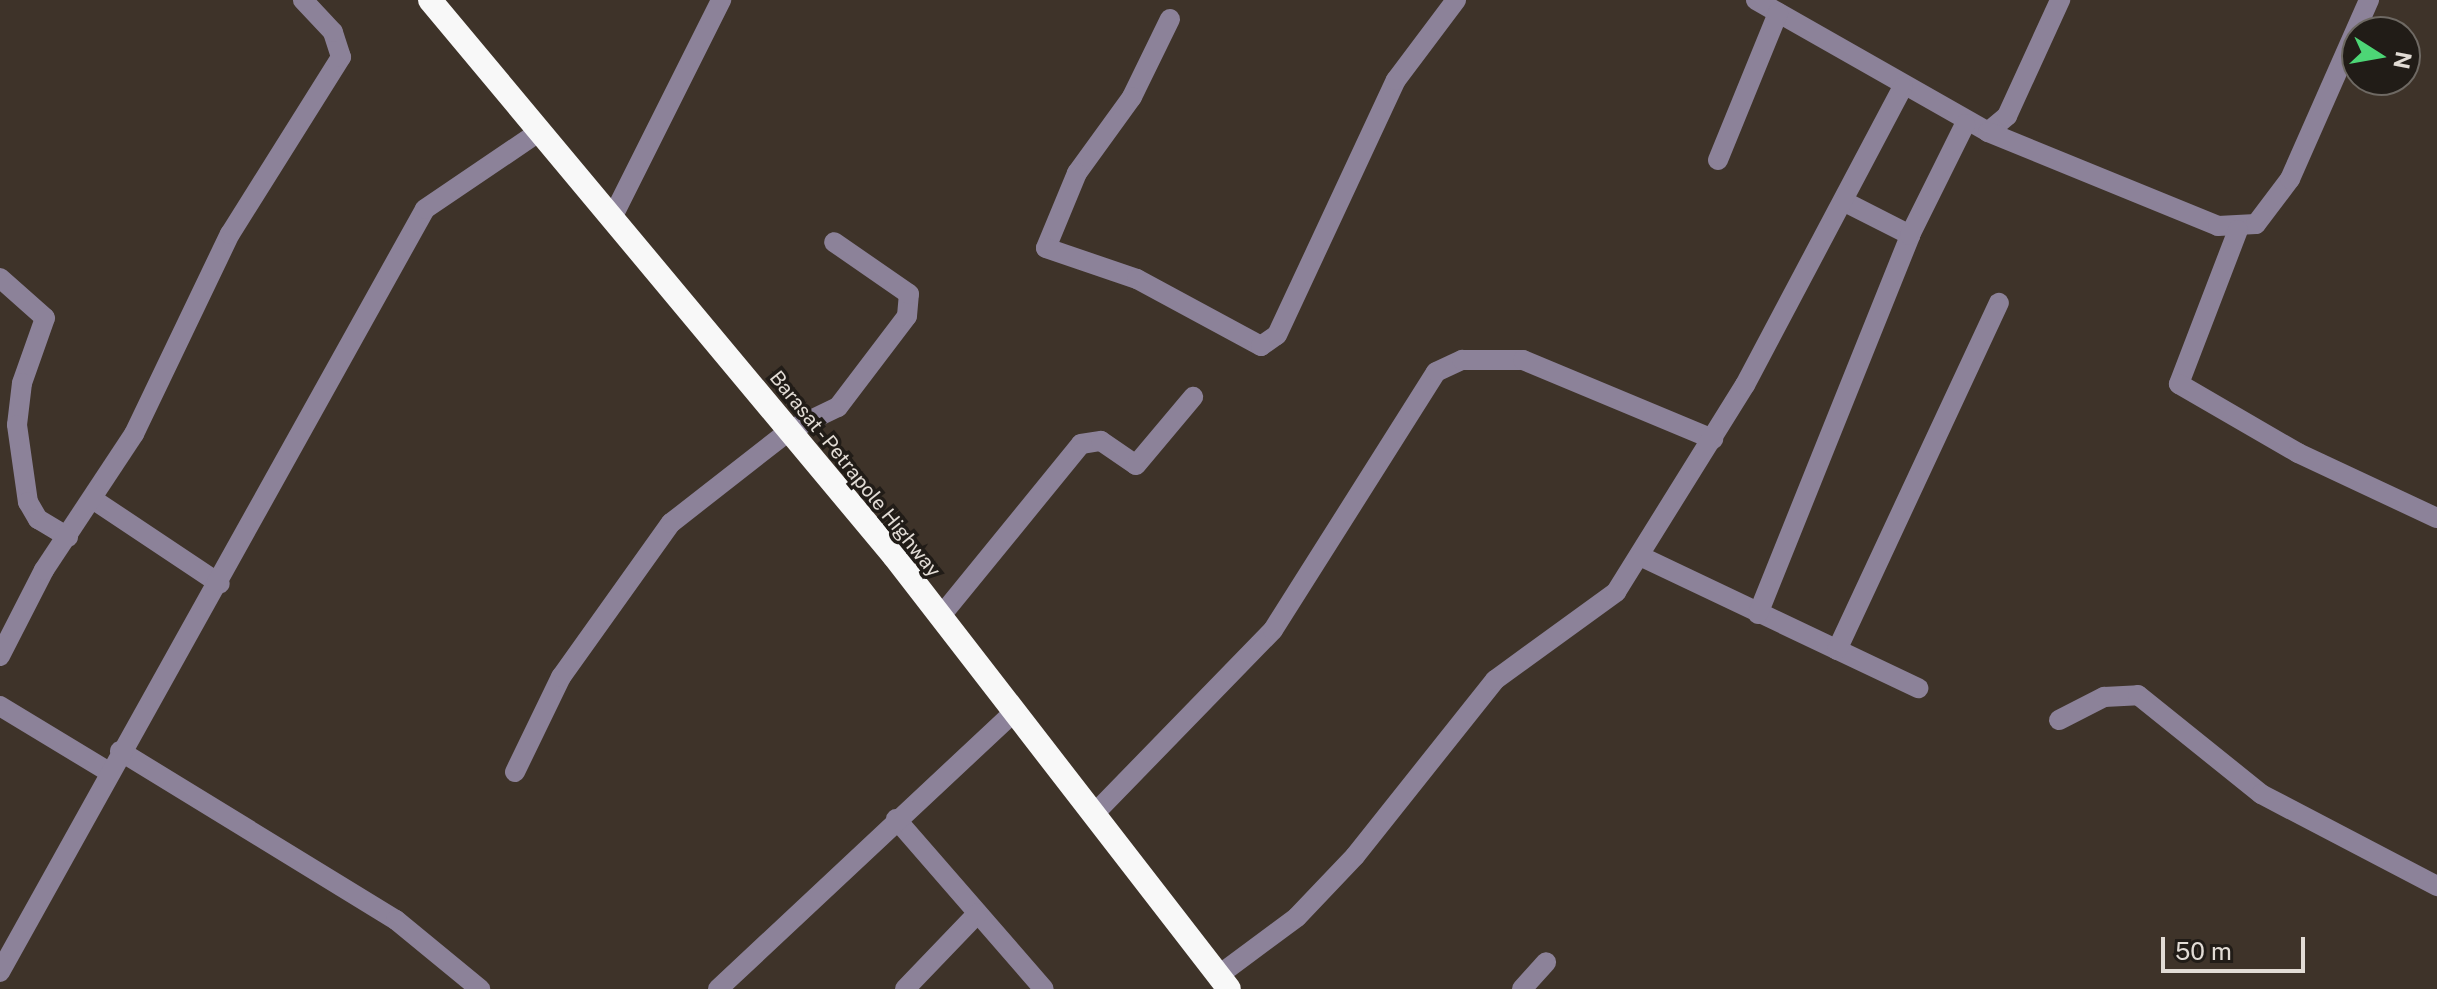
<!DOCTYPE html>
<html>
<head>
<meta charset="utf-8">
<style>
	body { margin:0 }
	#map { position:relative; width:2437px; height:989px; overflow:hidden; background:#3e3329; font-family:"Public Sans",sans-serif }
	div>[style] { position:absolute }
	.minor>* { height:20px; margin:-10px; padding:0 10px; transform-origin:10px; border-radius:10px; background:#8c8299 }
	.highway>* { height:24px; margin:-12px; padding:0 12px; transform-origin:12px; border-radius:12px; background:#f8f8f8 }
	span { translate:-50% -50%; white-space:nowrap; text-align:center; line-height:1.15; -webkit-text-stroke:7px #211c17; paint-order:stroke }
	.street-label { font-size:20px; color:#e2dcd5 }
	.north { position:absolute; left:2341px; top:16px; width:80px; height:80px; box-sizing:border-box; background:#211c17; border:2px solid #6e6963; border-radius:50%; rotate:101deg; font-size:22px; font-weight:700; line-height:32px; text-align:center; color:#e2dcd5 }
	.north::after { content:''; display:block; margin:auto; width:28px; height:36px; background:#4dd676; clip-path:polygon(50% 0,100% 100%,50% 72%,0 100%) }
	.scale { position:absolute; left:2161px; top:937px; width:144px; height:36px; box-sizing:border-box; border:4px solid #e2dcd5; border-top:0; padding-left:10px; font-size:24px; line-height:28px; white-space:nowrap; color:#e2dcd5; -webkit-text-stroke:6px #211c17; paint-order:stroke }
</style>
</head>
<body>
<div id="map">
	<div class="minor">
		<i style="left:1756px;top:0;width:267px;rotate:29.6deg"></i>
		<i style="left:1988px;top:132px;width:25px;rotate:-40deg"></i>
		<i style="left:2007px;top:116px;width:128px;rotate:-65.4deg"></i>
		<i style="left:1170px;top:19px;width:87px;rotate:116deg"></i>
		<i style="left:1132px;top:97px;width:94px;rotate:125.9deg"></i>
		<i style="left:1077px;top:173px;width:81px;rotate:112.5deg"></i>
		<i style="left:1046px;top:248px;width:96px;rotate:18.8deg"></i>
		<i style="left:1137px;top:279px;width:141px;rotate:28.4deg"></i>
		<i style="left:1261px;top:346px;width:19px;rotate:-35deg"></i>
		<i style="left:1277px;top:335px;width:281px;rotate:-65deg"></i>
		<i style="left:1396px;top:80px;width:100px;rotate:-53.1deg"></i>
		<i style="left:1988px;top:132px;width:248px;rotate:22.2deg"></i>
		<i style="left:2218px;top:226px;width:38px;rotate:-3deg"></i>
		<i style="left:2256px;top:224px;width:56px;rotate:-52.9deg"></i>
		<i style="left:2290px;top:179px;width:196px;rotate:-66.2deg"></i>
		<i style="left:1718px;top:160px;width:159px;rotate:-67.8deg"></i>
		<i style="left:1847px;top:203px;width:71px;rotate:26.9deg"></i>
		<i style="left:612px;top:218px;width:244px;rotate:-63.4deg"></i>
		<i style="left:2238px;top:230px;width:165px;rotate:111deg"></i>
		<i style="left:2179px;top:384px;width:138px;rotate:30.1deg"></i>
		<i style="left:2298px;top:453px;width:153px;rotate:25.1deg"></i>
		<i style="left:0;top:278px;width:60px;rotate:41.6deg"></i>
		<i style="left:45px;top:318px;width:69px;rotate:109.5deg"></i>
		<i style="left:22px;top:383px;width:42px;rotate:96.8deg"></i>
		<i style="left:17px;top:425px;width:78px;rotate:81.9deg"></i>
		<i style="left:28px;top:502px;width:20px;rotate:60deg"></i>
		<i style="left:38px;top:519px;width:35px;rotate:31deg"></i>
		<i style="left:94px;top:500px;width:151px;rotate:33.7deg"></i>
		<i style="left:1642px;top:557px;width:306px;rotate:25.4deg"></i>
		<i style="left:1758px;top:614px;width:408px;rotate:-68.1deg"></i>
		<i style="left:1910px;top:235px;width:124px;rotate:-63.6deg"></i>
		<i style="left:940px;top:617px;width:223px;rotate:-50.8deg"></i>
		<i style="left:1081px;top:444px;width:20px;rotate:-9deg"></i>
		<i style="left:1101px;top:441px;width:42px;rotate:34.4deg"></i>
		<i style="left:1136px;top:465px;width:89px;rotate:-50deg"></i>
		<i style="left:1837px;top:650px;width:383px;rotate:-65deg"></i>
		<i style="left:0;top:656px;width:97px;rotate:-62.9deg"></i>
		<i style="left:44px;top:570px;width:163px;rotate:-56.5deg"></i>
		<i style="left:134px;top:434px;width:222px;rotate:-64.4deg"></i>
		<i style="left:230px;top:234px;width:209px;rotate:-57.9deg"></i>
		<i style="left:341px;top:57px;width:26px;rotate:-108deg"></i>
		<i style="left:333px;top:32px;width:44px;rotate:-133.2deg"></i>
		<i style="left:0;top:706px;width:127px;rotate:31.2deg"></i>
		<i style="left:2059px;top:720px;width:51px;rotate:-27.1deg"></i>
		<i style="left:2104px;top:697px;width:34px;rotate:-3deg"></i>
		<i style="left:2138px;top:695px;width:158px;rotate:38.8deg"></i>
		<i style="left:2261px;top:794px;width:199px;rotate:27.6deg"></i>
		<i style="left:120px;top:751px;width:324px;rotate:31.5deg"></i>
		<i style="left:396px;top:920px;width:109px;rotate:39.4deg"></i>
		<i style="left:515px;top:772px;width:106px;rotate:-64.2deg"></i>
		<i style="left:561px;top:677px;width:189px;rotate:-54.5deg"></i>
		<i style="left:671px;top:523px;width:151px;rotate:-38deg"></i>
		<i style="left:790px;top:430px;width:53px;rotate:-25.6deg"></i>
		<i style="left:838px;top:407px;width:114px;rotate:-52.8deg"></i>
		<i style="left:907px;top:316px;width:22px;rotate:-85deg"></i>
		<i style="left:909px;top:294px;width:91px;rotate:-145.3deg"></i>
		<i style="left:1095px;top:813px;width:255px;rotate:-45.8deg"></i>
		<i style="left:1273px;top:630px;width:305px;rotate:-57.7deg"></i>
		<i style="left:1436px;top:372px;width:29px;rotate:-25deg"></i>
		<i style="left:1462px;top:360px;width:61px"></i>
		<i style="left:1523px;top:360px;width:206px;rotate:22.6deg"></i>
		<i style="left:896px;top:819px;width:225px;rotate:49deg"></i>
		<i style="left:0;top:972px;width:873px;rotate:-60.88deg"></i>
		<i style="left:425px;top:209px;width:139px;rotate:-34.1deg"></i>
		<i style="left:1219px;top:975px;width:97px;rotate:-36.6deg"></i>
		<i style="left:1297px;top:917px;width:84px;rotate:-46.4deg"></i>
		<i style="left:1355px;top:856px;width:225px;rotate:-51.5deg"></i>
		<i style="left:1495px;top:680px;width:150px;rotate:-36deg"></i>
		<i style="left:1616px;top:592px;width:244px;rotate:-58.1deg"></i>
		<i style="left:1745px;top:385px;width:337px;rotate:-62.1deg"></i>
		<i style="left:718px;top:989px;width:405px;rotate:-43.1deg"></i>
		<i style="left:905px;top:989px;width:105px;rotate:-46.2deg"></i>
		<i style="left:1522px;top:989px;width:36px;rotate:-48deg"></i>
	</div>
	<div class="highway">
		<i style="left:430px;top:0;width:724px;rotate:50.15deg"></i>
		<i style="left:894px;top:556px;width:547px;rotate:52.27deg"></i>
	</div>
	<div class="street-label">
		<span style="left:855px;top:474px;rotate:51deg">Barasat - Petrapole Highway</span>
	</div>
	<div class="north">N</div>
	<div class="scale">50 m</div>
</div>
</body>
</html>
